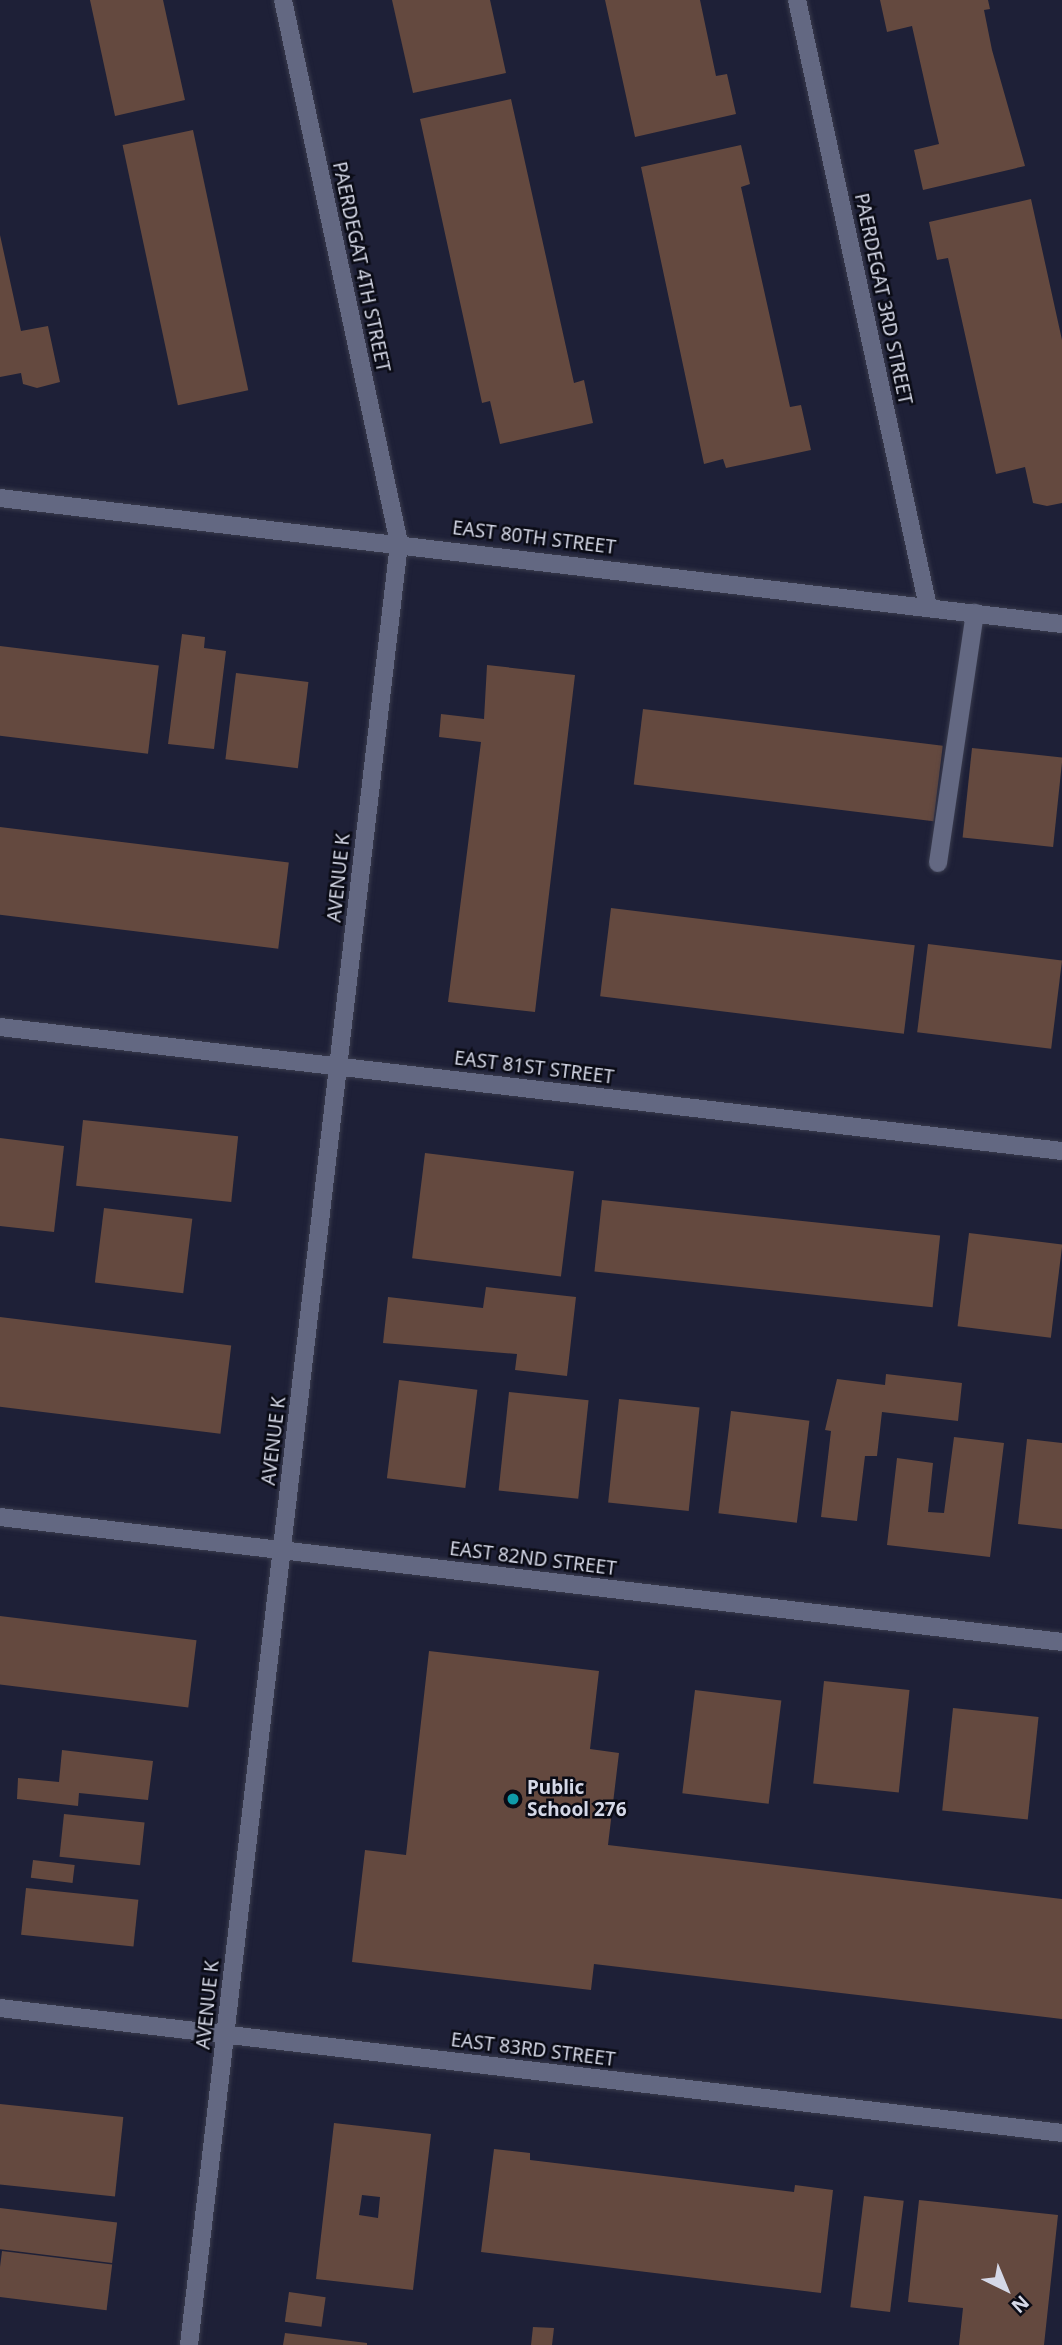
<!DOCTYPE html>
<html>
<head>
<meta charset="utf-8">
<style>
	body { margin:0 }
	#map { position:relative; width:1062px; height:2345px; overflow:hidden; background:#1e2037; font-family:"Noto Sans",sans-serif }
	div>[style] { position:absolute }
	.building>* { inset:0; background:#64493f; transform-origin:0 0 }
	.roads { filter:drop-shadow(0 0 2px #393b4d) drop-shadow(0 0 2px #393b4d) }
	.lane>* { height:18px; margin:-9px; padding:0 9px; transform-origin:9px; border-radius:9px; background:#636882 }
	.street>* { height:18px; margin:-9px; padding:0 9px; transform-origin:9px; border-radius:9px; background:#636882 }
	.secondary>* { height:18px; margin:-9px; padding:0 9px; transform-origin:9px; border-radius:9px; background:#636882 }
	.dots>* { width:19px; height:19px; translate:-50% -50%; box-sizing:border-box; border:4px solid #0a0b15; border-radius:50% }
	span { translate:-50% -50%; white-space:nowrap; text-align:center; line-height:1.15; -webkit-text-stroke:5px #0a0b15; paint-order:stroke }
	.street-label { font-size:19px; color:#d5d8e7 }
	.poi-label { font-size:19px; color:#d5d8e7; font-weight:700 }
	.left { translate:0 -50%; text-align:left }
	.north { position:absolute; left:971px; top:2254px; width:70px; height:70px; -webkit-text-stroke:5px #0a0b15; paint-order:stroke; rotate:137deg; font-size:19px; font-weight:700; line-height:28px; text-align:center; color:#d5d8e7 }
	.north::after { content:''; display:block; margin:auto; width:24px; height:32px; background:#d5d8e7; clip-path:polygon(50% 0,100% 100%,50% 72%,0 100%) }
</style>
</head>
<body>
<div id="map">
	<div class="building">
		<i style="clip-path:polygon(90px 0,163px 0,185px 100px,115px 116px)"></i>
		<i style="clip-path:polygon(392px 0,490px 0,506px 73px,413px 93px)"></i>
		<i style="clip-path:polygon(605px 0,700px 0,716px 76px,727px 74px,736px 114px,635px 137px)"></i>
		<i style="clip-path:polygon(880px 0,988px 0,990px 9px,984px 10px,992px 50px,1025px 166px,923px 190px,914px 150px,939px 144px,930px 106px,912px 26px,887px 32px)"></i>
		<i style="clip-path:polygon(511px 99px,574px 383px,584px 380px,593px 423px,500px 444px,490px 401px,482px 403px,420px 119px)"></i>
		<i style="left:193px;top:130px;width:266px;height:72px;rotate:78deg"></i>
		<i style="clip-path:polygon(741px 145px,750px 184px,741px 187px,790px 407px,801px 405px,811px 450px,726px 468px,723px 459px,704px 464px,641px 167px)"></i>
		<i style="clip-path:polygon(1031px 199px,1062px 340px,1062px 503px,1047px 506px,1033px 503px,1025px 467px,996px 474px,948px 258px,937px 260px,929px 222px)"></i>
		<i style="clip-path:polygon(0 235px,21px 331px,48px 326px,60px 382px,37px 388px,23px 384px,21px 373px,0 377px)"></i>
		<i style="clip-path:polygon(182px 634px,205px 637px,204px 648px,226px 651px,214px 749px,168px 744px)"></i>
		<i style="left:0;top:646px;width:160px;height:89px;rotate:7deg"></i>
		<i style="clip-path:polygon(487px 665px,575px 675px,535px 1012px,448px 1002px,481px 742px,439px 737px,441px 714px,484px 719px)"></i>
		<i style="left:236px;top:673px;width:73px;height:87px;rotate:7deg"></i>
		<i style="left:643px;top:709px;width:302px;height:76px;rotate:7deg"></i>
		<i style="left:972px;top:748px;width:91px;height:90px;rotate:6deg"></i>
		<i style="left:0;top:827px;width:291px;height:87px;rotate:7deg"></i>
		<i style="left:611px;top:908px;width:306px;height:89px;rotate:7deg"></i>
		<i style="left:928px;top:944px;width:135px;height:89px;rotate:7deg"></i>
		<i style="left:83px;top:1120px;width:156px;height:66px;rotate:6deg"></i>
		<i style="clip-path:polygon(0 1138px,64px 1146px,54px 1232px,0 1226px)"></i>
		<i style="left:425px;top:1153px;width:150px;height:106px;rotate:7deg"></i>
		<i style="left:602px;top:1200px;width:340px;height:72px;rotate:6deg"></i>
		<i style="left:104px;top:1208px;width:89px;height:75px;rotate:7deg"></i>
		<i style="left:969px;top:1233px;width:94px;height:94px;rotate:7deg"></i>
		<i style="clip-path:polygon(486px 1287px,576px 1297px,567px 1376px,515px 1370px,517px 1354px,383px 1343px,388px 1297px,483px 1308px)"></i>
		<i style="left:0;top:1317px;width:233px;height:89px;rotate:7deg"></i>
		<i style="clip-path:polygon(886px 1374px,962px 1383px,958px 1421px,882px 1412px,877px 1456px,865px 1456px,857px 1521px,821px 1517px,831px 1431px,825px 1430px,837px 1379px,885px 1385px)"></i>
		<i style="left:399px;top:1380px;width:79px;height:99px;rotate:7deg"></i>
		<i style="left:509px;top:1392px;width:80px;height:99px;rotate:6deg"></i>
		<i style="left:619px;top:1399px;width:81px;height:104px;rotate:6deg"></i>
		<i style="left:731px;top:1411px;width:79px;height:103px;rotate:7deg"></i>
		<i style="clip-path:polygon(954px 1437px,1004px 1443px,990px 1557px,887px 1545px,897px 1458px,933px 1463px,928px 1512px,944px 1513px)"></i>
		<i style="clip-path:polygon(1027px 1439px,1062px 1443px,1062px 1529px,1018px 1524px)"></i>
		<i style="left:0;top:1616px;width:198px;height:68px;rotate:7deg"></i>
		<i style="clip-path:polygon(429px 1651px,599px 1671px,590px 1749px,619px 1753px,608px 1845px,1062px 1899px,1062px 2019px,594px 1964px,591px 1990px,352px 1962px,365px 1850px,406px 1855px)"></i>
		<i style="left:824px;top:1681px;width:86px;height:103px;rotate:6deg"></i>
		<i style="left:695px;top:1690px;width:87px;height:104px;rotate:7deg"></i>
		<i style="left:953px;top:1708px;width:86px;height:103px;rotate:6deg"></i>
		<i style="clip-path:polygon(62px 1750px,153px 1761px,148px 1800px,79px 1793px,78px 1806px,17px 1799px,18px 1778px,59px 1782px)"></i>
		<i style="left:64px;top:1814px;width:81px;height:43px;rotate:6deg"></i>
		<i style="left:33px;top:1860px;width:42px;height:18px;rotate:7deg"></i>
		<i style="left:26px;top:1888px;width:113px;height:47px;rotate:6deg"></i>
		<i style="left:0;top:2104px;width:124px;height:80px;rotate:6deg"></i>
		<i style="clip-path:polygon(evenodd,334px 2123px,431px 2134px,413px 2290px,316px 2279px,334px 2123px,362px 2195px,380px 2197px,378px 2218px,359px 2215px,362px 2195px)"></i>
		<i style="clip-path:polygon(494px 2149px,530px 2153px,530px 2160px,680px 2178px,794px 2192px,795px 2185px,833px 2190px,821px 2293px,481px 2252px)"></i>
		<i style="left:864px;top:2196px;width:40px;height:112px;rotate:7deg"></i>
		<i style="clip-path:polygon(919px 2200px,1058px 2215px,1044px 2345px,959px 2345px,963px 2308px,908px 2302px)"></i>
		<i style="left:0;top:2208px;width:118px;height:41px;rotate:7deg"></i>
		<i style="left:2px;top:2251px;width:111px;height:46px;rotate:7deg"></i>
		<i style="left:289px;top:2292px;width:37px;height:30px;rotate:8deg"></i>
		<i style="clip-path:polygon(533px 2327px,554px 2328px,552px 2345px,531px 2345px)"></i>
		<i style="clip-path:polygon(285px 2333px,367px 2343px,367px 2345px,283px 2345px)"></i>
	</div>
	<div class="roads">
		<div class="lane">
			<i style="left:938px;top:863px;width:253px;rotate:-81.6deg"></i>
		</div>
		<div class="street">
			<i style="left:797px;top:0;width:621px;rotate:77.82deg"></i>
			<i style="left:0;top:1027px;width:1069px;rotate:6.66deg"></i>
			<i style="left:0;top:1517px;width:1069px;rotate:6.71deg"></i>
			<i style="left:0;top:2008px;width:1069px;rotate:6.71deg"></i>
			<i style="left:189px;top:2345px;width:1814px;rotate:-83.35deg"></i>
			<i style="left:399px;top:543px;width:555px;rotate:-102.06deg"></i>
		</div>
		<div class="secondary">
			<i style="left:0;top:498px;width:1069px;rotate:6.77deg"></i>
		</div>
	</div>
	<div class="dots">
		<i style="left:513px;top:1799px;background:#0f9aa8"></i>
	</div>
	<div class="street-label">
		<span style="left:361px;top:267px;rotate:78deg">PAERDEGAT 4TH STREET</span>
		<span style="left:883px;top:299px;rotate:78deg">PAERDEGAT 3RD STREET</span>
		<span style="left:534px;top:538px;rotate:7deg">EAST 80TH STREET</span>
		<span style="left:339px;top:878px;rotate:-84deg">AVENUE K</span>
		<span style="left:534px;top:1068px;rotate:7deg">EAST 81ST STREET</span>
		<span style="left:274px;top:1441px;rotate:-83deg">AVENUE K</span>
		<span style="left:533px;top:1559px;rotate:7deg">EAST 82ND STREET</span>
		<span style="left:208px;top:2005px;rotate:-84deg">AVENUE K</span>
		<span style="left:533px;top:2050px;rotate:7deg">EAST 83RD STREET</span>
	</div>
	<div class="poi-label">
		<span class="left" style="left:527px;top:1799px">Public<br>School 276</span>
	</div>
	<div class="north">N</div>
</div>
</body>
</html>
